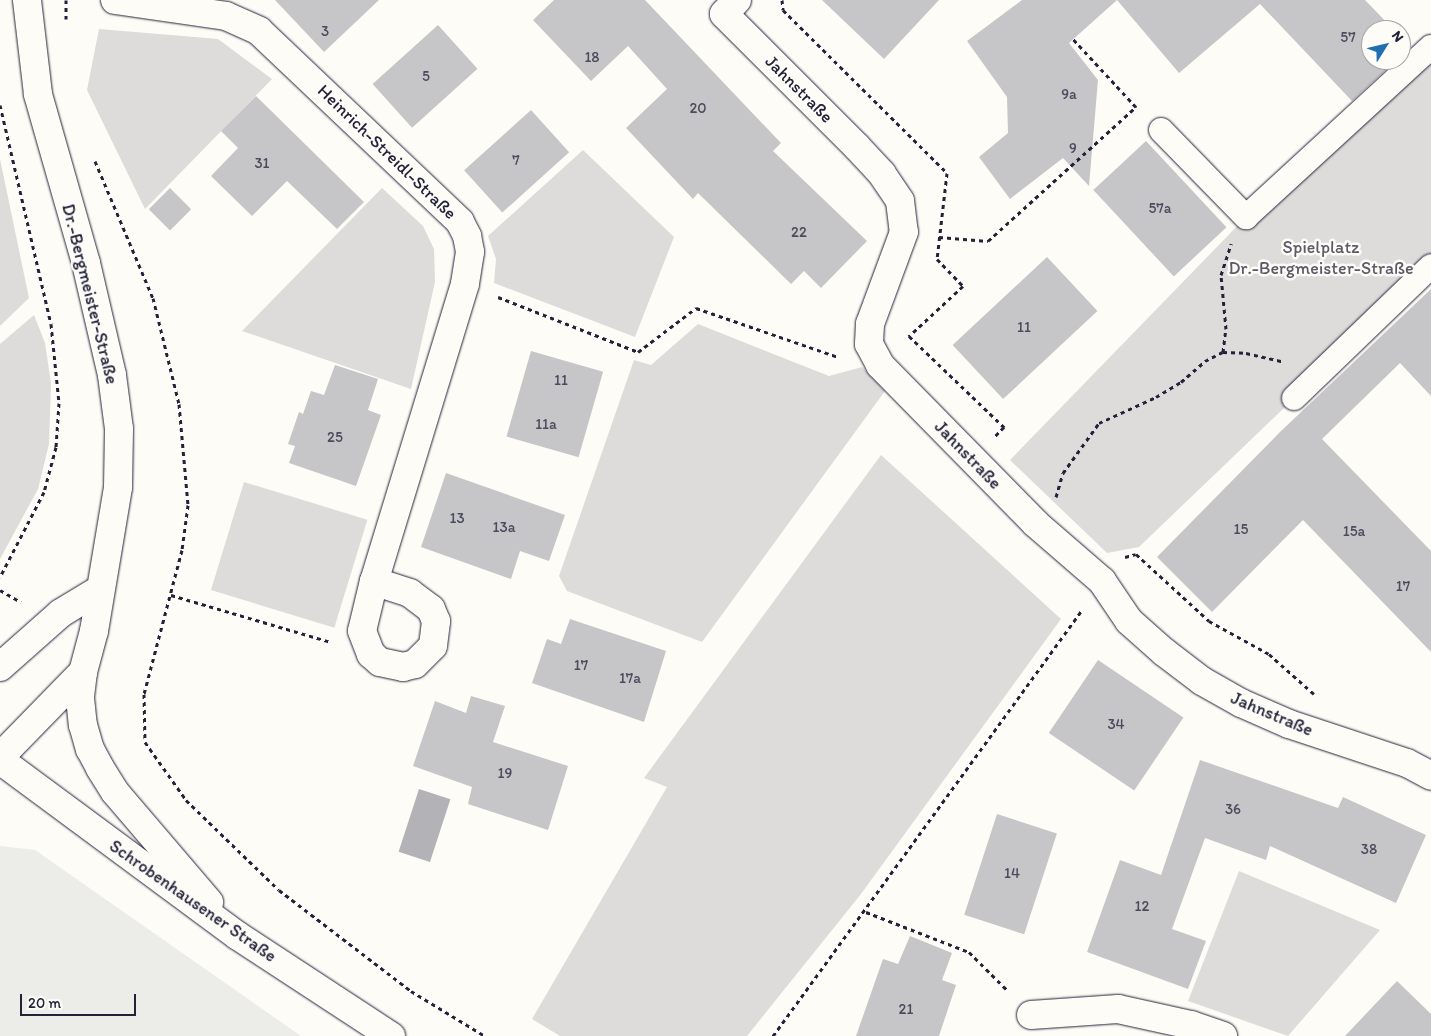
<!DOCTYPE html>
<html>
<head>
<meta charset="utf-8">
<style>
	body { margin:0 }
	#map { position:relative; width:1431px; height:1036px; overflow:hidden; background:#fdfcf7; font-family:Itim,sans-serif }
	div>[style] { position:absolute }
	.built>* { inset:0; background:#ecece9 }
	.green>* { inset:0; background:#dddcdb; transform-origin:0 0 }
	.water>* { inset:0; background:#b2b2b7; transform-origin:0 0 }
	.building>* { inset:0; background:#c6c6c8; transform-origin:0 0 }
	.path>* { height:3px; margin-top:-1.5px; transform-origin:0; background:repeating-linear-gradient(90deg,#22223b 0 4px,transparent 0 8px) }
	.roads { filter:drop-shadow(0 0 1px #22223b) drop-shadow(0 0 1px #22223b) }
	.service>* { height:24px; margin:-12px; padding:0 12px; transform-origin:12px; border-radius:12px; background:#fdfcf7 }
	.minor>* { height:28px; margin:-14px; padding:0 14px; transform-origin:14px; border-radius:14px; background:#fdfcf7 }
	.secondary>* { height:28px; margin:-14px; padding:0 14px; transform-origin:14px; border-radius:14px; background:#fdfcf7 }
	span { translate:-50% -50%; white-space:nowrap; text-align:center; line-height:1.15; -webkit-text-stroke:5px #fdfcf7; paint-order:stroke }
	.number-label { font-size:15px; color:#4b4b5e }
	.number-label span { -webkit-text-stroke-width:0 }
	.street-label { font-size:18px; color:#22223b }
	.park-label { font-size:18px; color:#5a5a6b }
	.north { position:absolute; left:1361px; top:20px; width:50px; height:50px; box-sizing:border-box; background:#fdfcf7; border:1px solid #a5a5ac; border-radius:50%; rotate:54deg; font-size:14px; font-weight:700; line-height:20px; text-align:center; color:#22223b }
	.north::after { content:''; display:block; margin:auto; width:18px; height:22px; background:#1f6fb2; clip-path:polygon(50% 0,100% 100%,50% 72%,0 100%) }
	.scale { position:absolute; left:20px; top:994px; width:116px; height:22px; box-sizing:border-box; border:2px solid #22223b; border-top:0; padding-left:6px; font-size:15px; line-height:18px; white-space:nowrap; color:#22223b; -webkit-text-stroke:4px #fdfcf7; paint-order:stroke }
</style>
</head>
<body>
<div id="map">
	<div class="built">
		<i style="clip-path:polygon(0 846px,35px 850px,301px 1036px,0 1036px)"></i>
	</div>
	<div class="green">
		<i style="clip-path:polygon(99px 29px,218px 39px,272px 79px,145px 209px,87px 90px)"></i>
		<i style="clip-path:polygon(1431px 47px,1431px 267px,1139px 547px,1107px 553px,1010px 460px,1246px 217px)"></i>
		<i style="clip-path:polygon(583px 150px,674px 237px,635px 337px,494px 283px,496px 259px,488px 236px)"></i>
		<i style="clip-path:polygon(0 159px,29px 298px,0 326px)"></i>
		<i style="clip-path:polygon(382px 188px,423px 226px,434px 249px,435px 282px,411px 389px,242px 331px)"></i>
		<i style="clip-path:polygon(34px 315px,45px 343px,51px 383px,49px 444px,38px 489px,0 559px,0 344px)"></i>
		<i style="clip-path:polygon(698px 324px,829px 376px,862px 367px,885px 391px,702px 642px,567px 591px,559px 576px,634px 360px,651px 365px)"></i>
		<i style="clip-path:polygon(881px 455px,1061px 619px,861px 894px,747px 1036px,560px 1036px,532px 1019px,667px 787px,644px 778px)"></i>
		<i style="left:244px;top:482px;width:129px;height:113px;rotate:17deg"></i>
		<i style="clip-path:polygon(1239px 871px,1380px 930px,1288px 1036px,1188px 1001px)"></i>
	</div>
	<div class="water">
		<i style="left:419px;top:789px;width:33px;height:66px;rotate:18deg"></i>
	</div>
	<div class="building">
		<i style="clip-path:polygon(275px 0,379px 0,324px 52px)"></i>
		<i style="clip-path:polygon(554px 0,645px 0,781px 143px,773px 151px,867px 241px,821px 288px,804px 271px,791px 284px,698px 193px,693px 199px,626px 128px,667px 89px,628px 46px,591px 81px,533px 20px)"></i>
		<i style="clip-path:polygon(822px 0,939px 0,884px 59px)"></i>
		<i style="clip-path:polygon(1022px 0,1365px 0,1394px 30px,1371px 30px,1371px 60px,1397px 60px,1352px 101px,1260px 4px,1179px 73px,1117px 0,1069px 43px,1098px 80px,1089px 186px,1063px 158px,1010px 199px,979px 157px,1008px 133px,1007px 97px,967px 41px)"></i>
		<i style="left:438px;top:25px;width:59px;height:88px;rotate:48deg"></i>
		<i style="clip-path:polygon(256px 96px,364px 202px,337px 229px,287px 181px,252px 216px,211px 176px,238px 148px,221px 131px)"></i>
		<i style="left:531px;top:110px;width:57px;height:90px;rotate:48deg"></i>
		<i style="left:1146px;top:141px;width:118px;height:72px;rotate:47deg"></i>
		<i style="left:170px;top:188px;width:30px;height:30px;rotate:45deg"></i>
		<i style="left:1047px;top:257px;width:74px;height:129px;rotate:47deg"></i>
		<i style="clip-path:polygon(1431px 289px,1431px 396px,1400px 363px,1322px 439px,1431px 551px,1431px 652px,1303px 520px,1212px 612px,1157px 557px,1280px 432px)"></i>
		<i style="left:531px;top:351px;width:75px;height:89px;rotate:16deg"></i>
		<i style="clip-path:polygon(335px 365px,378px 379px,368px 410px,381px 415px,356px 486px,289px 463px,295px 446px,288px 444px,299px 412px,303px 414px,311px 391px,324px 395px)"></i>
		<i style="clip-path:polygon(446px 473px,565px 515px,549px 561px,520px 551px,511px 579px,421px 547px)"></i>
		<i style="clip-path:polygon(570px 619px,666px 651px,644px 722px,532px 683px,547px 639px,561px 644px)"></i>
		<i style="left:1098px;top:660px;width:103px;height:88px;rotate:34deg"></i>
		<i style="clip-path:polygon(471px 696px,505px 706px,493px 742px,568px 766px,548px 830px,468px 804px,472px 787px,413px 766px,435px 701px,466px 713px)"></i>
		<i style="clip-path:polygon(1200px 760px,1338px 808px,1343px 797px,1426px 835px,1396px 903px,1270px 846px,1266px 860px,1205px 838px,1172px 929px,1206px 941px,1188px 989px,1087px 952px,1120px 860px,1161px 875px)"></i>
		<i style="left:997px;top:814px;width:63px;height:106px;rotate:18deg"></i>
		<i style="clip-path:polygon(910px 936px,952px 953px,942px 980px,956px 985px,939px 1036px,856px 1036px,883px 959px,898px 964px)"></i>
		<i style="clip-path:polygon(1397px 981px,1431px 1014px,1431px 1036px,1345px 1036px)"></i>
	</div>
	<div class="path">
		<i style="left:66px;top:0;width:19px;rotate:90deg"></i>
		<i style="left:782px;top:0;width:10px;rotate:84deg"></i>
		<i style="left:783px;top:10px;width:231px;rotate:44.8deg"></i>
		<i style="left:947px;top:173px;width:87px;rotate:96.6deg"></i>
		<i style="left:937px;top:259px;width:37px;rotate:46deg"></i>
		<i style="left:963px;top:286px;width:74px;rotate:137.2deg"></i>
		<i style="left:909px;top:336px;width:132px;rotate:43.8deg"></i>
		<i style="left:1004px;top:427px;width:13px;rotate:135deg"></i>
		<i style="left:0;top:105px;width:225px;rotate:76.9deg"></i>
		<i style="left:51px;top:324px;width:79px;rotate:84.2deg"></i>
		<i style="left:59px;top:403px;width:44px;rotate:93.9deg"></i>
		<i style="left:56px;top:447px;width:47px;rotate:104.9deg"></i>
		<i style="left:44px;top:492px;width:96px;rotate:117.4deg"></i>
		<i style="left:95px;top:161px;width:149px;rotate:67.1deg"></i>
		<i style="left:153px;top:298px;width:109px;rotate:76.2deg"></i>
		<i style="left:179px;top:404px;width:101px;rotate:84.9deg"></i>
		<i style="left:188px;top:505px;width:45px;rotate:97.6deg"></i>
		<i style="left:182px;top:550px;width:149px;rotate:104.8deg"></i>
		<i style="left:144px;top:694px;width:48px;rotate:88.8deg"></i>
		<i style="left:145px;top:742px;width:71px;rotate:54.7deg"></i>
		<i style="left:186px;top:800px;width:129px;rotate:44.1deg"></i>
		<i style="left:279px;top:890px;width:166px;rotate:37.4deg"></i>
		<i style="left:411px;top:991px;width:87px;rotate:31.3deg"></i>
		<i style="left:939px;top:237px;width:49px;rotate:4.7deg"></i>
		<i style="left:988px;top:241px;width:200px;rotate:-42.2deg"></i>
		<i style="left:1136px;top:107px;width:94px;rotate:-132.8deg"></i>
		<i style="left:498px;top:297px;width:150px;rotate:21.4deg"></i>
		<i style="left:638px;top:352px;width:73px;rotate:-37.2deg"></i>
		<i style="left:696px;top:308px;width:150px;rotate:19deg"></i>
		<i style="left:1223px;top:352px;width:23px;rotate:2deg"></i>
		<i style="left:1246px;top:353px;width:39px;rotate:13deg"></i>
		<i style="left:1056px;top:497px;width:25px;rotate:-74deg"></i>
		<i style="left:1063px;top:473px;width:62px;rotate:-54.2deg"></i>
		<i style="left:1099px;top:423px;width:63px;rotate:-24.5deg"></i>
		<i style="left:1156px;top:397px;width:29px;rotate:-31deg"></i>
		<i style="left:1181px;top:382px;width:32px;rotate:-41deg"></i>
		<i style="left:1205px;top:361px;width:20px;rotate:-27deg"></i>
		<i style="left:1223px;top:352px;width:23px;rotate:-83deg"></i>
		<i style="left:1226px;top:329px;width:54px;rotate:-95.3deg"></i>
		<i style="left:1221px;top:275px;width:33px;rotate:-72deg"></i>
		<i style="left:1125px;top:557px;width:11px;rotate:-15deg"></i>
		<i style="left:1136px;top:554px;width:99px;rotate:42.5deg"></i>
		<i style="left:1209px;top:621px;width:68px;rotate:28.8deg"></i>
		<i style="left:1269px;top:654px;width:60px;rotate:41.6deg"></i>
		<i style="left:0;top:590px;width:24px;rotate:30deg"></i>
		<i style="left:171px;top:595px;width:167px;rotate:16.4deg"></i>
		<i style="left:866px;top:912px;width:110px;rotate:21.2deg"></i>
		<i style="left:969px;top:952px;width:54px;rotate:45deg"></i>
		<i style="left:773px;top:1036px;width:526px;rotate:-54.04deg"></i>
	</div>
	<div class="roads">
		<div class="service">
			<i style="left:1161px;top:130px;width:122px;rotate:45.7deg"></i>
			<i style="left:1246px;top:217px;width:251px;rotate:-42.6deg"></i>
			<i style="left:1294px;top:398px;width:190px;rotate:-43.9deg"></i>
		</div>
		<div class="minor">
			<i style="left:115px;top:0;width:112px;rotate:8.2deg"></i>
			<i style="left:226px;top:16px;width:36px;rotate:24deg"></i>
			<i style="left:259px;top:31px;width:277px;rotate:43.5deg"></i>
			<i style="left:460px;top:222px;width:16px;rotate:63deg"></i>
			<i style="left:467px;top:236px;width:16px;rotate:79deg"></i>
			<i style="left:470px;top:252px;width:32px;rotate:99deg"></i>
			<i style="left:465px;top:284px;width:311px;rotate:107deg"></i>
			<i style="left:374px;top:581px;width:51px;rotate:103.5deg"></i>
			<i style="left:362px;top:631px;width:25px;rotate:69deg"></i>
			<i style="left:371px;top:654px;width:12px;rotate:42deg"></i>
			<i style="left:380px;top:662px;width:24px;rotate:12deg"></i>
			<i style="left:403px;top:667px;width:12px;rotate:-14deg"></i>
			<i style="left:415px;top:664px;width:25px;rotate:-45deg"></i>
			<i style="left:433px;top:646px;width:25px;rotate:-83deg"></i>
			<i style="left:436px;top:621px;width:13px;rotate:-113deg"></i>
			<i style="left:431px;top:609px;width:26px;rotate:-143deg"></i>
			<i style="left:410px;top:593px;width:38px;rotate:-162deg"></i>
			<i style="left:737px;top:0;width:19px;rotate:133deg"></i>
			<i style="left:724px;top:14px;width:188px;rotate:45deg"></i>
			<i style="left:857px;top:147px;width:37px;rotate:47deg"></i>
			<i style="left:882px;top:174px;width:32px;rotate:56deg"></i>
			<i style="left:900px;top:201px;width:31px;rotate:83deg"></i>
			<i style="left:904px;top:232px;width:98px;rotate:110.3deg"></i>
			<i style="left:870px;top:324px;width:20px;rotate:93deg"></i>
			<i style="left:869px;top:344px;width:24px;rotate:62deg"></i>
			<i style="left:880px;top:365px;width:221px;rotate:45.5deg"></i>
			<i style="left:1035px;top:523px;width:89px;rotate:40.9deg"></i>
			<i style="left:1102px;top:581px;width:48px;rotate:56deg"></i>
			<i style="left:1129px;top:621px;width:47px;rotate:41.5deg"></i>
			<i style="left:1164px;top:652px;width:48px;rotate:37.3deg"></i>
			<i style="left:1202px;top:681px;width:45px;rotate:29.4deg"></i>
			<i style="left:1241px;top:703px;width:52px;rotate:23.6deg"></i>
			<i style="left:1289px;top:724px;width:124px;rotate:18.3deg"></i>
			<i style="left:1407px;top:763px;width:27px;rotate:28deg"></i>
			<i style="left:0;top:667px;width:81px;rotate:-41.5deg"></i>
			<i style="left:61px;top:613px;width:44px;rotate:-31.2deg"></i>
			<i style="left:0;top:757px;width:119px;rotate:-45.7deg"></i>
			<i style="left:83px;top:672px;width:42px;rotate:-75deg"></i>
			<i style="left:94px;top:631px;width:146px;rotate:-80.5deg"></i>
			<i style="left:118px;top:487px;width:58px;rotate:-89deg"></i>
			<i style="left:119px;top:429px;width:54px;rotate:-97.4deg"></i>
			<i style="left:112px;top:375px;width:115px;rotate:-103.1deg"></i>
			<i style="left:86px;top:263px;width:176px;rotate:-105.9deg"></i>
			<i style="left:38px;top:94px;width:95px;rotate:-96.7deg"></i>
			<i style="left:1031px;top:1015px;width:87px;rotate:-3.9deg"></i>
			<i style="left:1118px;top:1009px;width:75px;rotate:12.4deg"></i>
			<i style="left:1191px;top:1025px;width:34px;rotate:19deg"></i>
		</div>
		<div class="secondary">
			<i style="left:83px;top:672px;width:26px;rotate:97deg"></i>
			<i style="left:80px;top:698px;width:27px;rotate:84deg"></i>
			<i style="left:83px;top:725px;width:25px;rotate:74deg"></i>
			<i style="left:90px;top:749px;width:21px;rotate:62deg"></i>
			<i style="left:100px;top:768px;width:28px;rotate:58deg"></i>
			<i style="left:115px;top:792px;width:145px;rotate:49.5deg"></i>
			<i style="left:0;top:760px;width:296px;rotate:36.5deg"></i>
			<i style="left:238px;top:936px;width:183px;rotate:33.2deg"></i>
		</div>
	</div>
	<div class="number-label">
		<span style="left:325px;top:32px">3</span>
		<span style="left:1348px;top:38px">57</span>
		<span style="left:592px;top:58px">18</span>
		<span style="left:426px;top:77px">5</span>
		<span style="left:1069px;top:95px">9a</span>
		<span style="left:698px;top:109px">20</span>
		<span style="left:1073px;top:149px">9</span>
		<span style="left:516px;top:161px">7</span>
		<span style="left:262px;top:164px">31</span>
		<span style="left:1160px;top:209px">57a</span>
		<span style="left:799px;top:233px">22</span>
		<span style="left:1024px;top:328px">11</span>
		<span style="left:561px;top:381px">11</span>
		<span style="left:546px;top:425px">11a</span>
		<span style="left:335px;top:438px">25</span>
		<span style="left:457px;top:519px">13</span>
		<span style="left:504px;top:528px">13a</span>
		<span style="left:1241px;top:530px">15</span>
		<span style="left:1354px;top:532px">15a</span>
		<span style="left:1403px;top:587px">17</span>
		<span style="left:581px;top:666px">17</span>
		<span style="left:630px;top:679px">17a</span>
		<span style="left:1116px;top:725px">34</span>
		<span style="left:505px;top:774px">19</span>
		<span style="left:1233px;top:810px">36</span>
		<span style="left:1369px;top:850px">38</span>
		<span style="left:1012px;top:874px">14</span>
		<span style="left:1142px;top:907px">12</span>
		<span style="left:906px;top:1010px">21</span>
	</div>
	<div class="street-label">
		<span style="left:799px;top:89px;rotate:45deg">Jahnstraße</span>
		<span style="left:387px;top:152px;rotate:44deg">Heinrich-Streidl-Straße</span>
		<span style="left:90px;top:294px;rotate:76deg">Dr.-Bergmeister-Straße</span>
		<span style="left:968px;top:455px;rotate:46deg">Jahnstraße</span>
		<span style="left:1272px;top:714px;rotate:23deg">Jahnstraße</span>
		<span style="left:193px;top:901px;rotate:35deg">Schrobenhausener Straße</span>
	</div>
	<div class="park-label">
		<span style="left:1321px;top:258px">Spielplatz<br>Dr.-Bergmeister-Straße</span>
	</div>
	<div class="north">N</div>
	<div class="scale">20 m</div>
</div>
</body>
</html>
